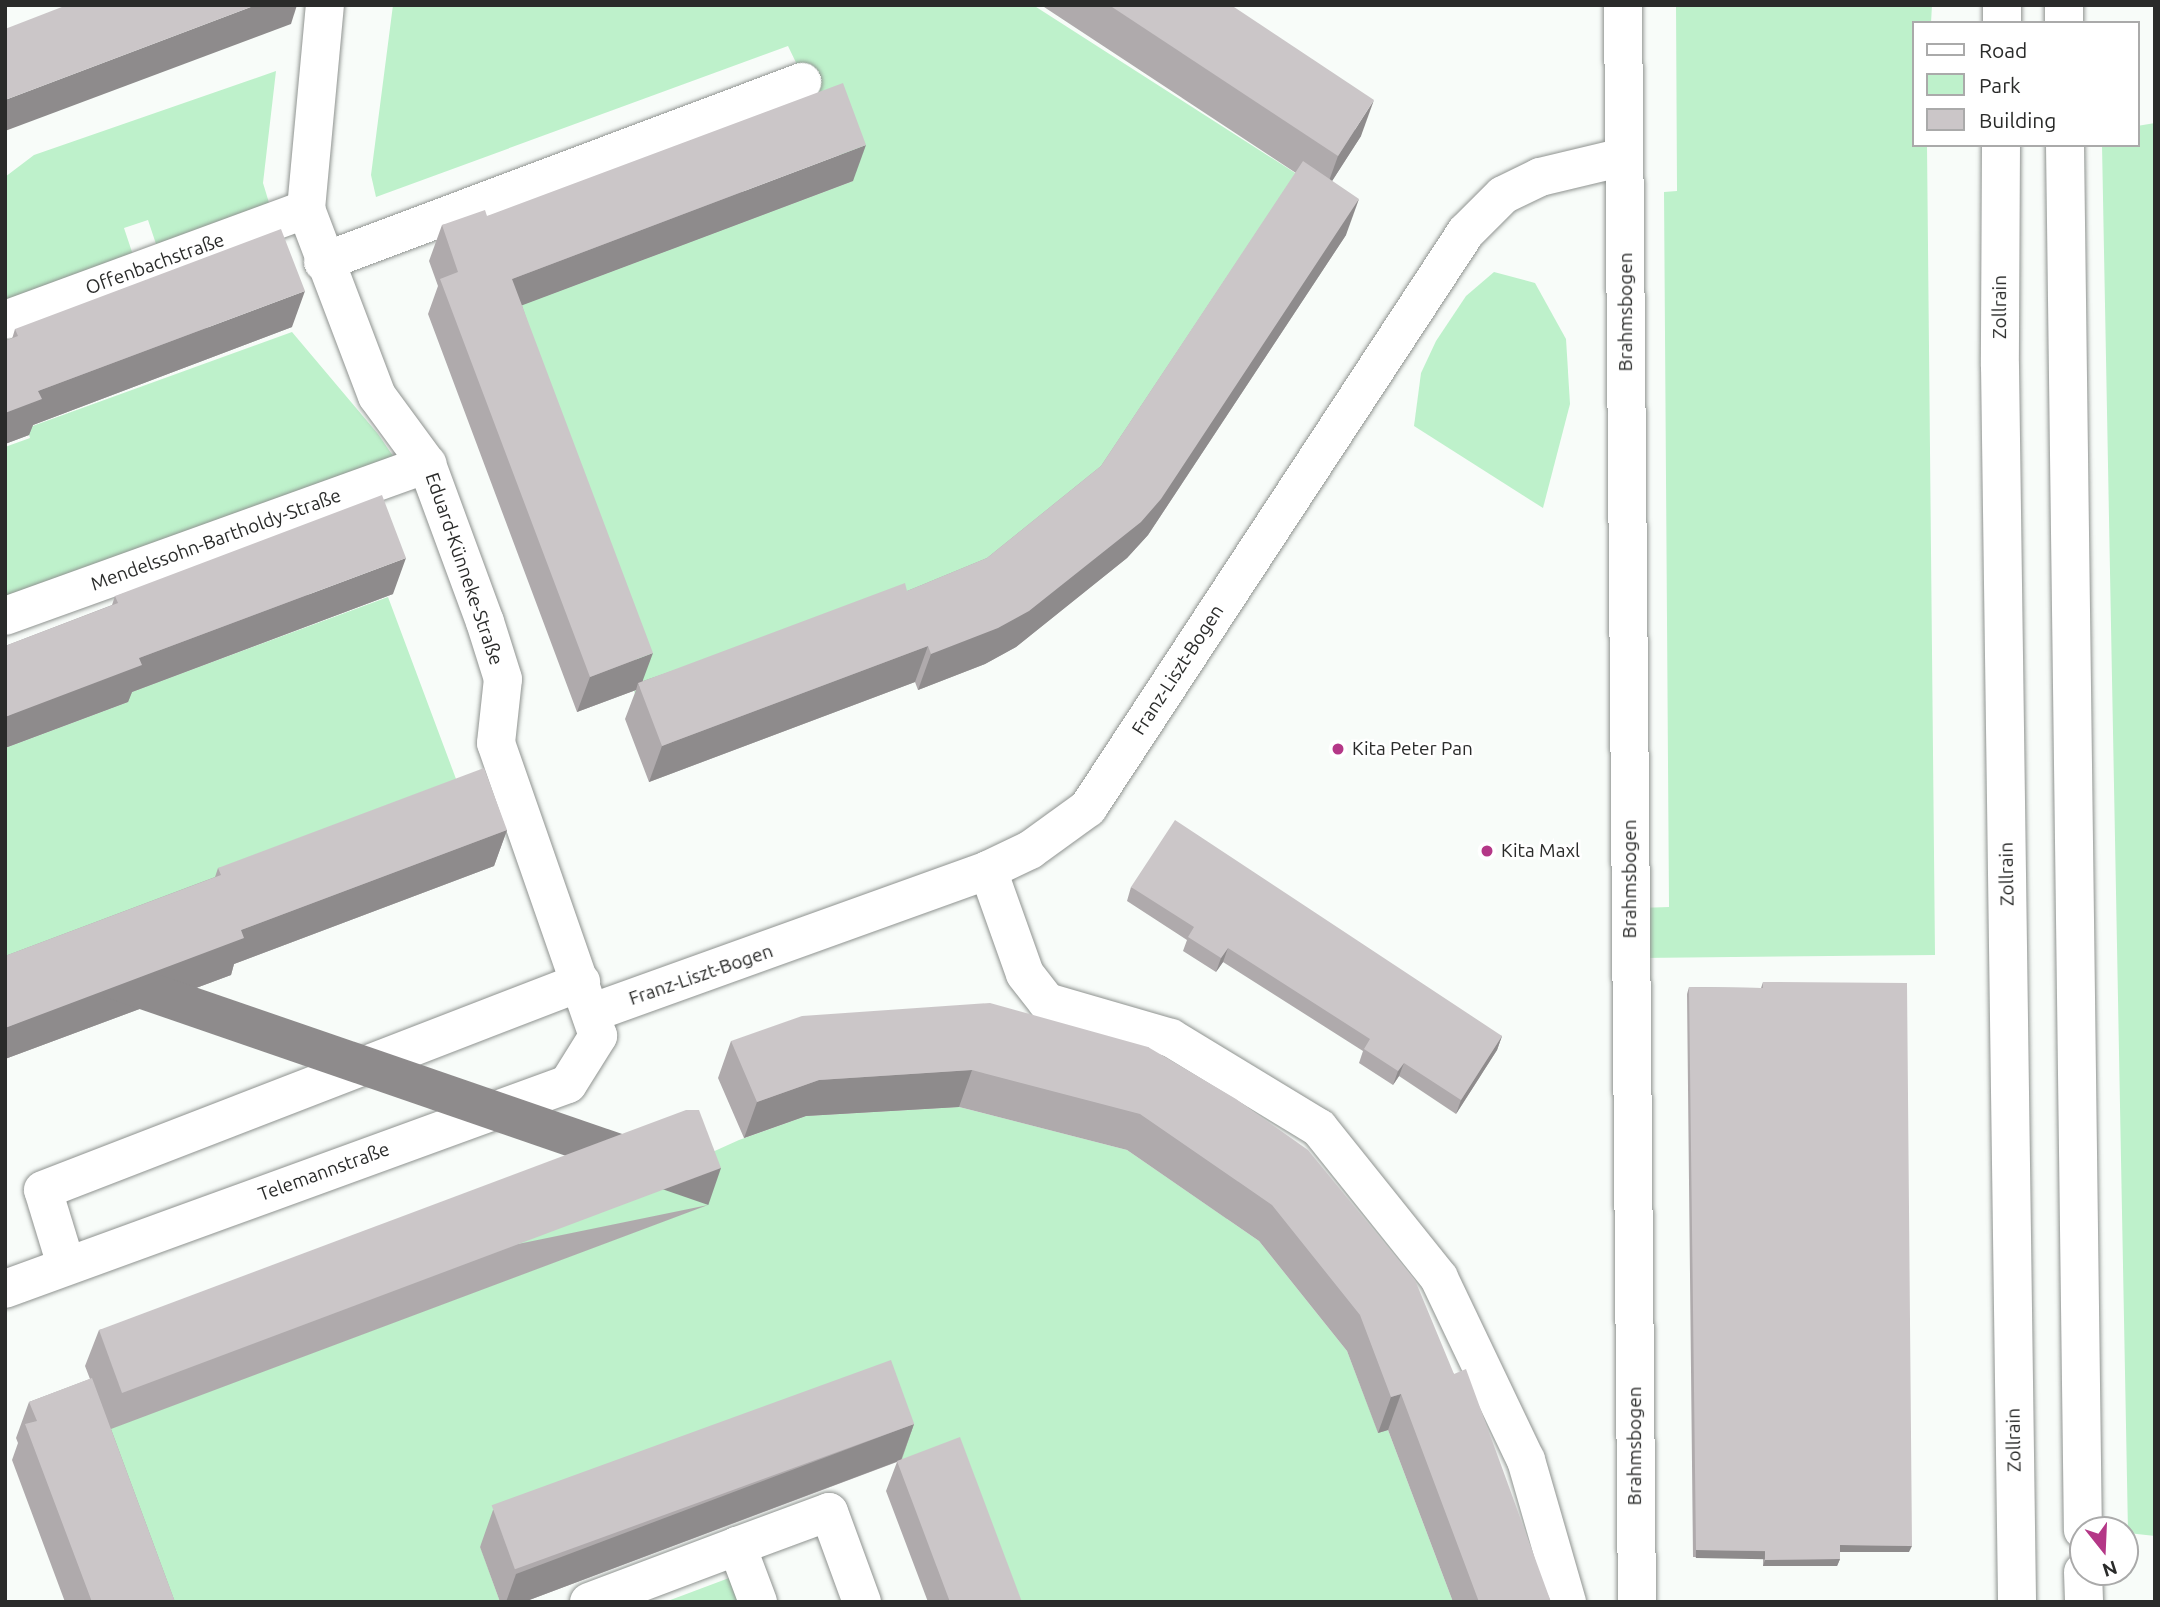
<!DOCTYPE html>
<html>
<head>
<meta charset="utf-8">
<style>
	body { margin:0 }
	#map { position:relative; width:2160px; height:1607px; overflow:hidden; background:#f8fcf9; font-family:Ubuntu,sans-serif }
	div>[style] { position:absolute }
	.green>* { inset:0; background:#bef1cb }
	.roads { filter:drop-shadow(0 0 2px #8f9390) drop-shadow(0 0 2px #8f9390) }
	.minor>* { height:38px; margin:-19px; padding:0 19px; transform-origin:19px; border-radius:19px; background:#fff }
	.major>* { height:38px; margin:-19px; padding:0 19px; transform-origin:19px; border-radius:19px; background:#fff }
	.wall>* { inset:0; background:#afaaac }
	.shaded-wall>* { inset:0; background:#8e8b8c; transform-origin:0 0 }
	.building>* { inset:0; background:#cbc6c8; transform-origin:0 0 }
	.dots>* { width:19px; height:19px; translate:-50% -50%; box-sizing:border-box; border:4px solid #fff; border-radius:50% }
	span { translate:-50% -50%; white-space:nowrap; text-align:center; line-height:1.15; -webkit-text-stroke:5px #fff; paint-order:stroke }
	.street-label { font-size:19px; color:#2a2b2a }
	.poi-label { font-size:19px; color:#2a2b2a }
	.left { translate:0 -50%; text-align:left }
	.frame { position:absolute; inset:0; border:7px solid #2a2b2a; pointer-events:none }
	.legend { position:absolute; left:1912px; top:21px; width:228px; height:126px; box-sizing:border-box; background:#fff; border:2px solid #aaa; margin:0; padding:9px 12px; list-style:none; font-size:21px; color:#2a2b2a }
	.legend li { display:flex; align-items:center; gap:14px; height:35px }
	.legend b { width:35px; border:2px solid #aaa }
	.north { position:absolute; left:2069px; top:1516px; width:70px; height:70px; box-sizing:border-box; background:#fff; border:2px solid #aaa; border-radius:50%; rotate:162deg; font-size:19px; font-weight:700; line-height:28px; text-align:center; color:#2a2b2a }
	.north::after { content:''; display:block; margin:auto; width:24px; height:32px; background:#b43787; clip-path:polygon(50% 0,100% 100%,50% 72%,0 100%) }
</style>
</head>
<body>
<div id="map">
	<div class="green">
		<i style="clip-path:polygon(393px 5px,1033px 5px,1303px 178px,1092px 494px,1027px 548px,642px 713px,634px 691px,640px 689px,522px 305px,853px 181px,788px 46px,376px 197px,371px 175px)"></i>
		<i style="clip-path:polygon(1676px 5px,1932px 5px,1931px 23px,1913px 23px,1913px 145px,1927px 145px,1935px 955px,1640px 958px,1639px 908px,1669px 907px,1664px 192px,1677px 191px)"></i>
		<i style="clip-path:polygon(276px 71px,263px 183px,270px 206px,158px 250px,148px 220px,124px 228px,134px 258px,5px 305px,5px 177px,34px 155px)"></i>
		<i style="clip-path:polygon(2155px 123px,2155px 1536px,2128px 1533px,2102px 145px,2137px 145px,2137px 126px)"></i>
		<i style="clip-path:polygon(1494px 272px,1535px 283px,1566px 339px,1570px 404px,1543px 508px,1414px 426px,1421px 373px,1436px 341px,1466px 296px)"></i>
		<i style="clip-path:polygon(292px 332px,378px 434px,404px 472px,5px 616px,5px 447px,30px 438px,27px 428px)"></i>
		<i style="clip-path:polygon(388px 597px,465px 803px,5px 985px,5px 748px,128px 702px,126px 694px)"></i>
		<i style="clip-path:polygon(959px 1107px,1127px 1150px,1259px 1241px,1347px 1351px,1378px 1432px,1388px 1430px,1453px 1602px,1005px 1602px,910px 1482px,877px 1397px,480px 1546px,500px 1602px,149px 1602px,107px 1425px,739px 1140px,806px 1116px)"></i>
		<i style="clip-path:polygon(729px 1578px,739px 1602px,665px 1602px)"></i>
	</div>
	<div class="roads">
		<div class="minor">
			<i style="left:1623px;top:5px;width:1597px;rotate:89.5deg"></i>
			<i style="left:323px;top:262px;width:512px;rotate:-20.6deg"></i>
			<i style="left:5px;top:320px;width:321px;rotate:-20.2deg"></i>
			<i style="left:5px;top:616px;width:449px;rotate:-19.8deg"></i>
			<i style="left:988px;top:870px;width:110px;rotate:70.4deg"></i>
			<i style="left:1025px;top:974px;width:36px;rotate:52deg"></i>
			<i style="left:1047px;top:1002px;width:129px;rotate:16.2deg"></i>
			<i style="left:1171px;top:1038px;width:173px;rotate:31.3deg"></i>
			<i style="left:1319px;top:1128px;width:192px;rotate:51.3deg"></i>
			<i style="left:1439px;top:1278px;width:202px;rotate:64.5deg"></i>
			<i style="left:1526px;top:1460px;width:148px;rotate:73.9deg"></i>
			<i style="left:591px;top:1013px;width:422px;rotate:-19.8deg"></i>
			<i style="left:988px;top:870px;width:47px;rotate:-25.5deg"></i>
			<i style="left:1030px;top:850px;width:72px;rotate:-35.9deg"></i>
			<i style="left:1088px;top:808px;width:689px;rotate:-56.73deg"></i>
			<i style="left:1466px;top:232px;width:52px;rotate:-45deg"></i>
			<i style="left:1503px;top:195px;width:41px;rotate:-25.9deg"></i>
			<i style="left:1540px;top:177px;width:86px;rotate:-13.4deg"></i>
			<i style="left:66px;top:1265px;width:78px;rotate:-107deg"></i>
			<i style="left:43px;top:1190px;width:577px;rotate:-21.14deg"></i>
			<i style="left:5px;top:1289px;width:599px;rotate:-20.01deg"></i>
			<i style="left:568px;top:1084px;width:57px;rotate:-58deg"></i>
			<i style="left:598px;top:1036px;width:310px;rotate:-109.2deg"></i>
			<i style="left:496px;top:743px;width:64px;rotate:-83.8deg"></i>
			<i style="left:503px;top:679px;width:60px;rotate:-107.5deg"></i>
			<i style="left:485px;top:622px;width:168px;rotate:-110.2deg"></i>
			<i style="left:427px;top:464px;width:84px;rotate:-126.3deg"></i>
			<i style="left:377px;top:396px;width:200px;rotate:-110.8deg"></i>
			<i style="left:306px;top:209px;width:205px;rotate:-84.7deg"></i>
			<i style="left:589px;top:1602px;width:158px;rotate:-20.7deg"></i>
			<i style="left:758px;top:1602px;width:60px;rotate:-110.6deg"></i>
			<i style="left:737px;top:1546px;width:98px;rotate:-20.3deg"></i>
			<i style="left:829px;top:1512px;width:96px;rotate:69.9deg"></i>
		</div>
		<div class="major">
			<i style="left:2064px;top:5px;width:18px;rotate:90deg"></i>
			<i style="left:2002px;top:23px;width:18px;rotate:-90deg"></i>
			<i style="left:2001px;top:145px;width:221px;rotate:90.3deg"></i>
			<i style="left:2000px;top:366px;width:1236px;rotate:89.21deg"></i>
			<i style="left:2065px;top:145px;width:1385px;rotate:89.26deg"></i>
			<i style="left:2083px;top:1572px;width:30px;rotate:88deg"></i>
		</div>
	</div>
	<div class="wall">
		<i style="clip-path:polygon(1041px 5px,1231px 5px,1361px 136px,1332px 181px,1346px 235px,1148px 535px,1127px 558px,1016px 647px,985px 664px,918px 690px,915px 682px,649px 782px,625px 719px,636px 690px,577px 712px,428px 314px,438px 286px,429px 261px,442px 225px,487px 216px,853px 181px,522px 305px,643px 681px,907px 591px,987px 558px,1101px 466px,1296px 173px)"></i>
		<i style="clip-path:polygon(292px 327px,33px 425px,29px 435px,5px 444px,5px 341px,12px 339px,15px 329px)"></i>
		<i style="clip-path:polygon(393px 594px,132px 692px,128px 702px,5px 748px,5px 646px,112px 605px,115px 596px)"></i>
		<i style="clip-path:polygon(507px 830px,494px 866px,234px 964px,231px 975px,5px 1059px,5px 956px,215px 877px,218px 868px)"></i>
		<i style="clip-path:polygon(1131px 887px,1502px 1036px,1497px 1050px,1456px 1114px,1399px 1076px,1393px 1085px,1359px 1063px,1363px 1051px,1223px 962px,1216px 972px,1183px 951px,1187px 940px,1127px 901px)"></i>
		<i style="clip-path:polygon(1763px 982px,1909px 1552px,1840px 1552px,1840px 1559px,1837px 1566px,1763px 1566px,1763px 1558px,1693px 1557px,1687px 994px,1689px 987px,1761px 988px)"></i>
		<i style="clip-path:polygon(731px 1041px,1148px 1047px,1454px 1374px,1551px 1602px,1453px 1602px,1388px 1430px,1378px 1433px,1347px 1351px,1259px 1241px,1127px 1150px,959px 1107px,806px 1116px,744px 1138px,718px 1078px)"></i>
		<i style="clip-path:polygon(708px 1205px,111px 1429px,175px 1602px,65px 1602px,12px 1460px,18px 1443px,16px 1438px,29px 1402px,90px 1379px,85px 1366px,99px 1330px)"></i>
		<i style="clip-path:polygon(914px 1424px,902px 1459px,1022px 1602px,928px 1602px,886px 1491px,897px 1462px,524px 1602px,500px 1602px,480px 1547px,493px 1510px)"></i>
	</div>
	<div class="shaded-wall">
		<i style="clip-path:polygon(256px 5px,297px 5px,291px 24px,5px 131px,5px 100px)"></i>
		<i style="clip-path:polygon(1374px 100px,1361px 136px,1325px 192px,1338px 156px)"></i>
		<i style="clip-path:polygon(866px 145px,853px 181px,499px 314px,512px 279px)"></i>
		<i style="clip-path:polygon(1359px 199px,1346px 235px,1148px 535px,1127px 558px,1016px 647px,985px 664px,918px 690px,931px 654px)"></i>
		<i style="clip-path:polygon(305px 291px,292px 327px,33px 425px,29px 435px,5px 444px,5px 413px,38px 391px)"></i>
		<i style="clip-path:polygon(406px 558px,393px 594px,132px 692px,128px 702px,5px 748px,5px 717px,139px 658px)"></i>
		<i style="clip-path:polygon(928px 646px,915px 682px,649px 782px,662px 746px)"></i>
		<i style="clip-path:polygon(653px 653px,640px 688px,638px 683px,636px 690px,577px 712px,590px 677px)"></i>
		<i style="clip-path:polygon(507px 830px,494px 866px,234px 964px,231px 975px,5px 1059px,5px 1028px,241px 930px)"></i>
		<i style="clip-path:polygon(1228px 948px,1223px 962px,1216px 972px,1221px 958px)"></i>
		<i style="clip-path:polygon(1502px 1036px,1497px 1050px,1456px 1114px,1461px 1100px)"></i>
		<i style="clip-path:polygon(1404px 1063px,1399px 1076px,1393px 1085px,1398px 1071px)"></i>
		<i style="clip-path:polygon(972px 1070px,959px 1107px,806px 1116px,744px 1138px,757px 1102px,819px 1080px)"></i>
		<i style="left:721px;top:1168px;width:39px;height:640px;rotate:109deg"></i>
		<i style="clip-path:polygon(1401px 1394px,1388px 1430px,1378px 1433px,1391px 1397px)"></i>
		<i style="clip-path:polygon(914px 1424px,901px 1460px,524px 1602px,506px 1602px,516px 1574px)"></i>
		<i style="clip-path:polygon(1840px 1545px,1912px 1546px,1909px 1552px,1837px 1552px)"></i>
		<i style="left:1696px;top:1550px;width:69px;height:8px;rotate:1deg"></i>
		<i style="clip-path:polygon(1840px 1559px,1837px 1566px,1763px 1566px,1765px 1560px)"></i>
	</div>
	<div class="building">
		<i style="clip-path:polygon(67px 5px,256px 5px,5px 100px,5px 29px)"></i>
		<i style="clip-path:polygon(1109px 5px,1231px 5px,1374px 100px,1338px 156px)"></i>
		<i style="clip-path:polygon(843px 83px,866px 145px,512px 279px,653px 653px,590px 677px,440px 279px,458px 272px,442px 225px,485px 210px,487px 216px)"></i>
		<i style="clip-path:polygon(1303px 161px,1359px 199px,1161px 499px,1141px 522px,1029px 611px,998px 628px,931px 654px,928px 646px,662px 746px,638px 683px,905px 583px,907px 591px,987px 558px,1101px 466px)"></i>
		<i style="clip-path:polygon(281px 229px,305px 291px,38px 391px,42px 399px,5px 413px,5px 341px,18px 336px,15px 329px)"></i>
		<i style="clip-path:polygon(382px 495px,406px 558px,139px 658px,142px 665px,5px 717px,5px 646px,118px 603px,115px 596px)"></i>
		<i style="clip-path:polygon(484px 768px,507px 830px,241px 930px,244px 938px,5px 1028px,5px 956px,221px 875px,218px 868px)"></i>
		<i style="clip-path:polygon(1175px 820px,1502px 1036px,1461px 1100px,1404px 1063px,1398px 1071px,1364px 1049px,1370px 1039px,1228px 948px,1221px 958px,1188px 937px,1194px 927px,1131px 887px)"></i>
		<i style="clip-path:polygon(1763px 982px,1907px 983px,1912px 1546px,1840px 1545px,1840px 1559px,1765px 1560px,1765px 1551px,1696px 1550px,1689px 987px,1763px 988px)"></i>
		<i style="clip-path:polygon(990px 1003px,1148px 1047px,1236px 1099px,1308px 1150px,1415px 1280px,1454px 1374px,1466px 1369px,1551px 1602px,1479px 1602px,1401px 1394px,1391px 1397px,1360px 1315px,1272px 1205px,1140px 1114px,972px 1070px,819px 1080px,757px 1102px,731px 1041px,802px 1016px)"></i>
		<i style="clip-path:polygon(686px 1110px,699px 1110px,721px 1168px,122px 1393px,99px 1330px)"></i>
		<i style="left:891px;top:1360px;width:68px;height:425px;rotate:70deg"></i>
		<i style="clip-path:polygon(92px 1378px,175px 1602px,92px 1602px,25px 1424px,37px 1421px,29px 1402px)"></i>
		<i style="clip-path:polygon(960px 1437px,1022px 1602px,950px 1602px,897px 1461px)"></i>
	</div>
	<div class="dots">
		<i style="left:1338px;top:749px;background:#b43787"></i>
		<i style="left:1487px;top:851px;background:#b43787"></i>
	</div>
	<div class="street-label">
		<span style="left:155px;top:264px;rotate:-20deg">Offenbachstraße</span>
		<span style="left:2000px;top:307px;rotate:-90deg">Zollrain</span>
		<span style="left:1626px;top:312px;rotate:-90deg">Brahmsbogen</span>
		<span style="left:216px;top:540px;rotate:-20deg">Mendelssohn-Bartholdy-Straße</span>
		<span style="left:464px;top:569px;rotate:71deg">Eduard-Künneke-Straße</span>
		<span style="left:1178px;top:670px;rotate:-57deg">Franz-Liszt-Bogen</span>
		<span style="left:2007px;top:874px;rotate:-91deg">Zollrain</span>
		<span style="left:1630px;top:879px;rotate:-90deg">Brahmsbogen</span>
		<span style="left:701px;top:975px;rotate:-19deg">Franz-Liszt-Bogen</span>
		<span style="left:324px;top:1172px;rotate:-20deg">Telemannstraße</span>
		<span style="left:2014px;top:1440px;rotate:-91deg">Zollrain</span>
		<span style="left:1635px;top:1446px;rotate:-90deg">Brahmsbogen</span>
	</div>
	<div class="poi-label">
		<span class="left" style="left:1352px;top:749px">Kita Peter Pan</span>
		<span class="left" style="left:1501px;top:851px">Kita Maxl</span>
	</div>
	<div class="frame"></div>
	<ul class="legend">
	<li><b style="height:9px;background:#fff"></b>Road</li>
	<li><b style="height:19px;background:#bef1cb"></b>Park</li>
	<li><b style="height:19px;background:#cbc6c8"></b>Building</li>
	</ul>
	<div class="north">N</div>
</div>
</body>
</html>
